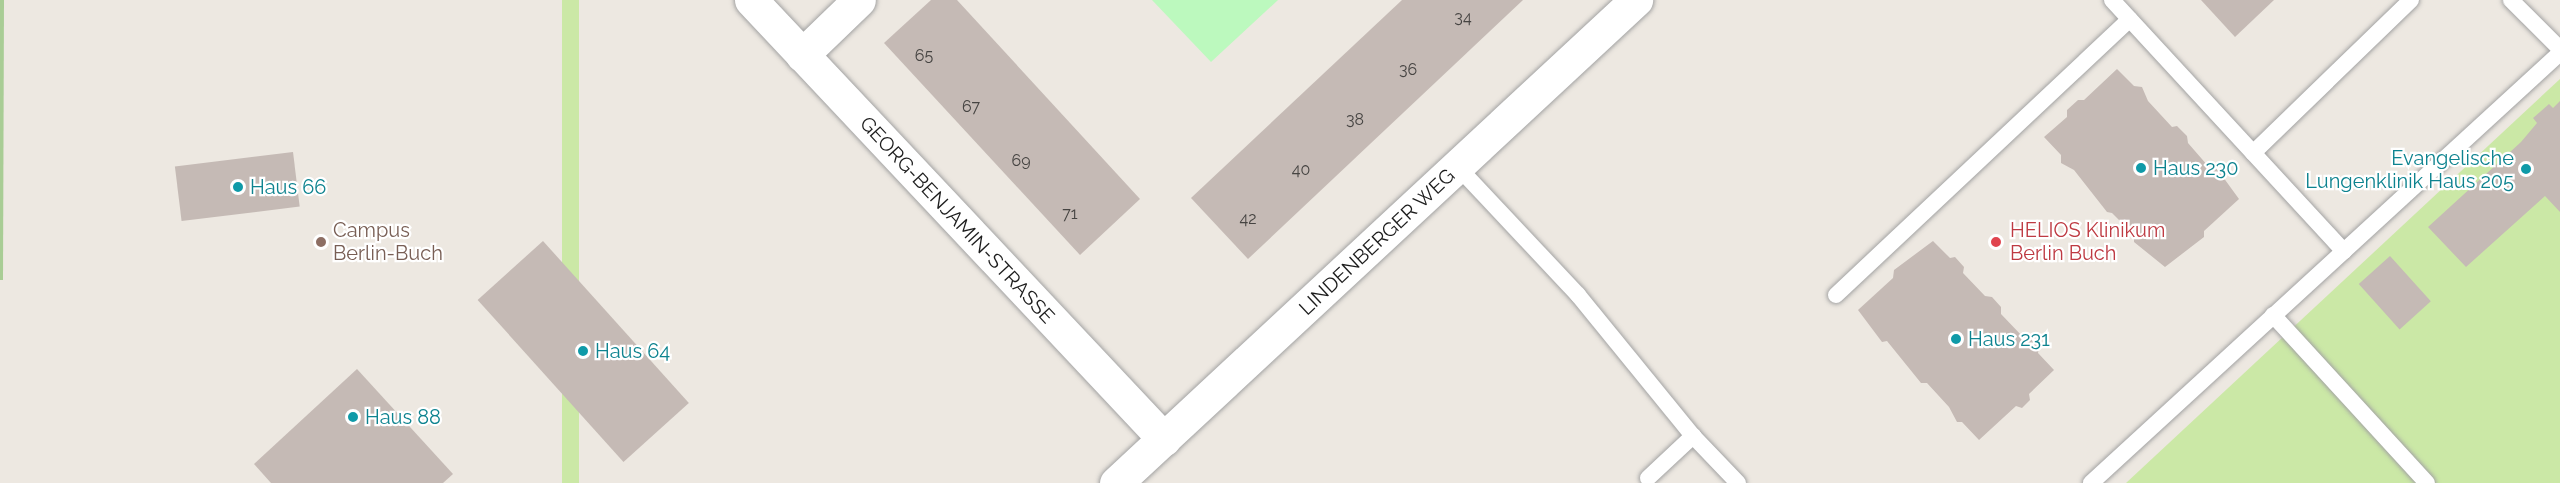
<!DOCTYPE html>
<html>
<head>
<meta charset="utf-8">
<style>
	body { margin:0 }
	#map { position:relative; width:2560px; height:483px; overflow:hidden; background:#ede8e1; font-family:Raleway,sans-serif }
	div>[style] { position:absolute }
	.grass>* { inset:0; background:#cbe8a6; transform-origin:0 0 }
	.forest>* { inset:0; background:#a9cd95 }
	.park>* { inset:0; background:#bcf9be }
	.building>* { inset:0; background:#c5bab5; transform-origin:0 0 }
	.roads { filter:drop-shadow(0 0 2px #a3a3a3) drop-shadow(0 0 2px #a3a3a3) }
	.service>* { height:16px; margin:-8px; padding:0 8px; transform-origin:8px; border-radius:8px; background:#fff }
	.minor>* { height:33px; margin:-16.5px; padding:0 16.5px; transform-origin:16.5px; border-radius:16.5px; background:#fff }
	.dots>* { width:16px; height:16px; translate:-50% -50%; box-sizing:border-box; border:3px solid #fff; border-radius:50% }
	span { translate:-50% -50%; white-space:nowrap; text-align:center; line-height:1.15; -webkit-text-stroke:4.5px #fff; paint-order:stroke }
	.number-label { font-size:16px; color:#464442 }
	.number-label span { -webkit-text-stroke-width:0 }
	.culture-label { font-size:20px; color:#0d838f }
	.right { translate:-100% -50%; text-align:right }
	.left { translate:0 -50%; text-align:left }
	.street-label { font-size:20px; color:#1c1c1c }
	.education-label { font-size:20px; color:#785e54 }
	.health-label { font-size:20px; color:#be3a42 }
</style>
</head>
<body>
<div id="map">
	<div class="grass">
		<i style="left:562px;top:0;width:17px;height:541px"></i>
		<i style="clip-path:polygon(2560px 79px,2560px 483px,2126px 483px)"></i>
	</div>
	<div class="forest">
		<i style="clip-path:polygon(0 0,4px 0,3px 280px,0 280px)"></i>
	</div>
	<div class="park">
		<i style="clip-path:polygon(1152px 0,1278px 0,1211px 62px)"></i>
	</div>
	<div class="building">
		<i style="clip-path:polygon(931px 0,957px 0,1140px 199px,1080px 255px,884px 43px)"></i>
		<i style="clip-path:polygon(1402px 0,1523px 0,1248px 259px,1191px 198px)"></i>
		<i style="clip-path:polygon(2201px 0,2274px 0,2235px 37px)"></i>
		<i style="clip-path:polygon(2117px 69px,2134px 86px,2142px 87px,2148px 101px,2172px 127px,2177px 126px,2187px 136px,2188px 143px,2208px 166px,2215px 166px,2239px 199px,2204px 231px,2204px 237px,2165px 267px,2134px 242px,2134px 235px,2112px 213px,2107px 212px,2074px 170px,2061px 163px,2061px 155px,2044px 137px,2067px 117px,2067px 110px,2078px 100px,2084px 100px)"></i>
		<i style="clip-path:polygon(2560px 101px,2560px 212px,2545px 196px,2466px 267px,2428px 227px,2521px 142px,2537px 123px,2533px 118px,2549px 104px,2553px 108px)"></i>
		<i style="left:293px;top:152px;width:55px;height:119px;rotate:83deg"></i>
		<i style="left:543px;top:241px;width:218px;height:88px;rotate:48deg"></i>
		<i style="clip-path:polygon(1933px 241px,1950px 258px,1955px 257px,1964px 267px,1963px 273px,1985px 296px,1992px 297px,2001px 307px,2001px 314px,2023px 337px,2030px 337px,2039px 346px,2038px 353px,2054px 370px,2029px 394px,2030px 400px,2022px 408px,2016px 406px,1979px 440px,1962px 422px,1957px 422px,1949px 407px,1927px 383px,1921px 383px,1887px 341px,1882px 342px,1858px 310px,1893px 278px,1894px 270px)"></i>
		<i style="left:2390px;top:256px;width:61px;height:42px;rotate:48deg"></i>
		<i style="clip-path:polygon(357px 369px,453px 474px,443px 483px,271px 483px,254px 464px)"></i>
	</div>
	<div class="roads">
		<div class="service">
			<i style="left:2112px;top:0;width:342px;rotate:47.3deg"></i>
			<i style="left:2511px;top:0;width:69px;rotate:45deg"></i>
			<i style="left:2253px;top:153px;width:220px;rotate:-44.1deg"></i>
			<i style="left:1458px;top:167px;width:175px;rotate:46.8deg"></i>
			<i style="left:1578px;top:295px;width:182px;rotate:50.8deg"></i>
			<i style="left:1693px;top:436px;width:65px;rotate:46.2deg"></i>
			<i style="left:1836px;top:295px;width:403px;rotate:-43.2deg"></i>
			<i style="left:2273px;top:315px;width:228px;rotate:47.5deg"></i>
			<i style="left:1648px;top:478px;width:62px;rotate:-43deg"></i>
			<i style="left:2091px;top:483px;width:636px;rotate:-42.52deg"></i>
		</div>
		<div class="minor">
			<i style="left:751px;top:0;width:603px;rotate:46.75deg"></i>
			<i style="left:802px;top:55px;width:79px;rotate:-44deg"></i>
			<i style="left:1116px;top:483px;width:710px;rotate:-42.89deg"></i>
		</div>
	</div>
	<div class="dots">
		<i style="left:2141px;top:168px;background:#0f9aa8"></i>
		<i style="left:2526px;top:169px;background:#0f9aa8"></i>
		<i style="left:238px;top:187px;background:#0f9aa8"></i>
		<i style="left:321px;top:242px;background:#8d6e63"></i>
		<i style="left:1996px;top:242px;background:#e0444e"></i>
		<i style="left:1956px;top:339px;background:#0f9aa8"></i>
		<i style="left:583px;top:351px;background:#0f9aa8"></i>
		<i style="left:353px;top:417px;background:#0f9aa8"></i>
	</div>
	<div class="number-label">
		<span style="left:1463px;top:18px">34</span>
		<span style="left:924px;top:56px">65</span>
		<span style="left:1408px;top:70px">36</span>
		<span style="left:971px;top:107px">67</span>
		<span style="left:1355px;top:120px">38</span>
		<span style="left:1021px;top:161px">69</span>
		<span style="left:1301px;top:170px">40</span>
		<span style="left:1070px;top:214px">71</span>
		<span style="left:1248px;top:219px">42</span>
	</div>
	<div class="culture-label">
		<span class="right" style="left:2514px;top:170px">Evangelische<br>Lungenklinik Haus 205</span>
		<span class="left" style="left:2153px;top:168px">Haus 230</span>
		<span class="left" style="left:250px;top:187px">Haus 66</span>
		<span class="left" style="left:1968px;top:339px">Haus 231</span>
		<span class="left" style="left:595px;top:351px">Haus 64</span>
		<span class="left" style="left:365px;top:417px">Haus 88</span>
	</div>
	<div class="street-label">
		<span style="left:957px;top:220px;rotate:47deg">GEORG-BENJAMIN-STRASSE</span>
		<span style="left:1377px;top:242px;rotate:-43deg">LINDENBERGER WEG</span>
	</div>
	<div class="education-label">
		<span class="left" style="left:333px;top:242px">Campus<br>Berlin-Buch</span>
	</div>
	<div class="health-label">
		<span class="left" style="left:2010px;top:242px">HELIOS Klinikum<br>Berlin Buch</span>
	</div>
</div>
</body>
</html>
